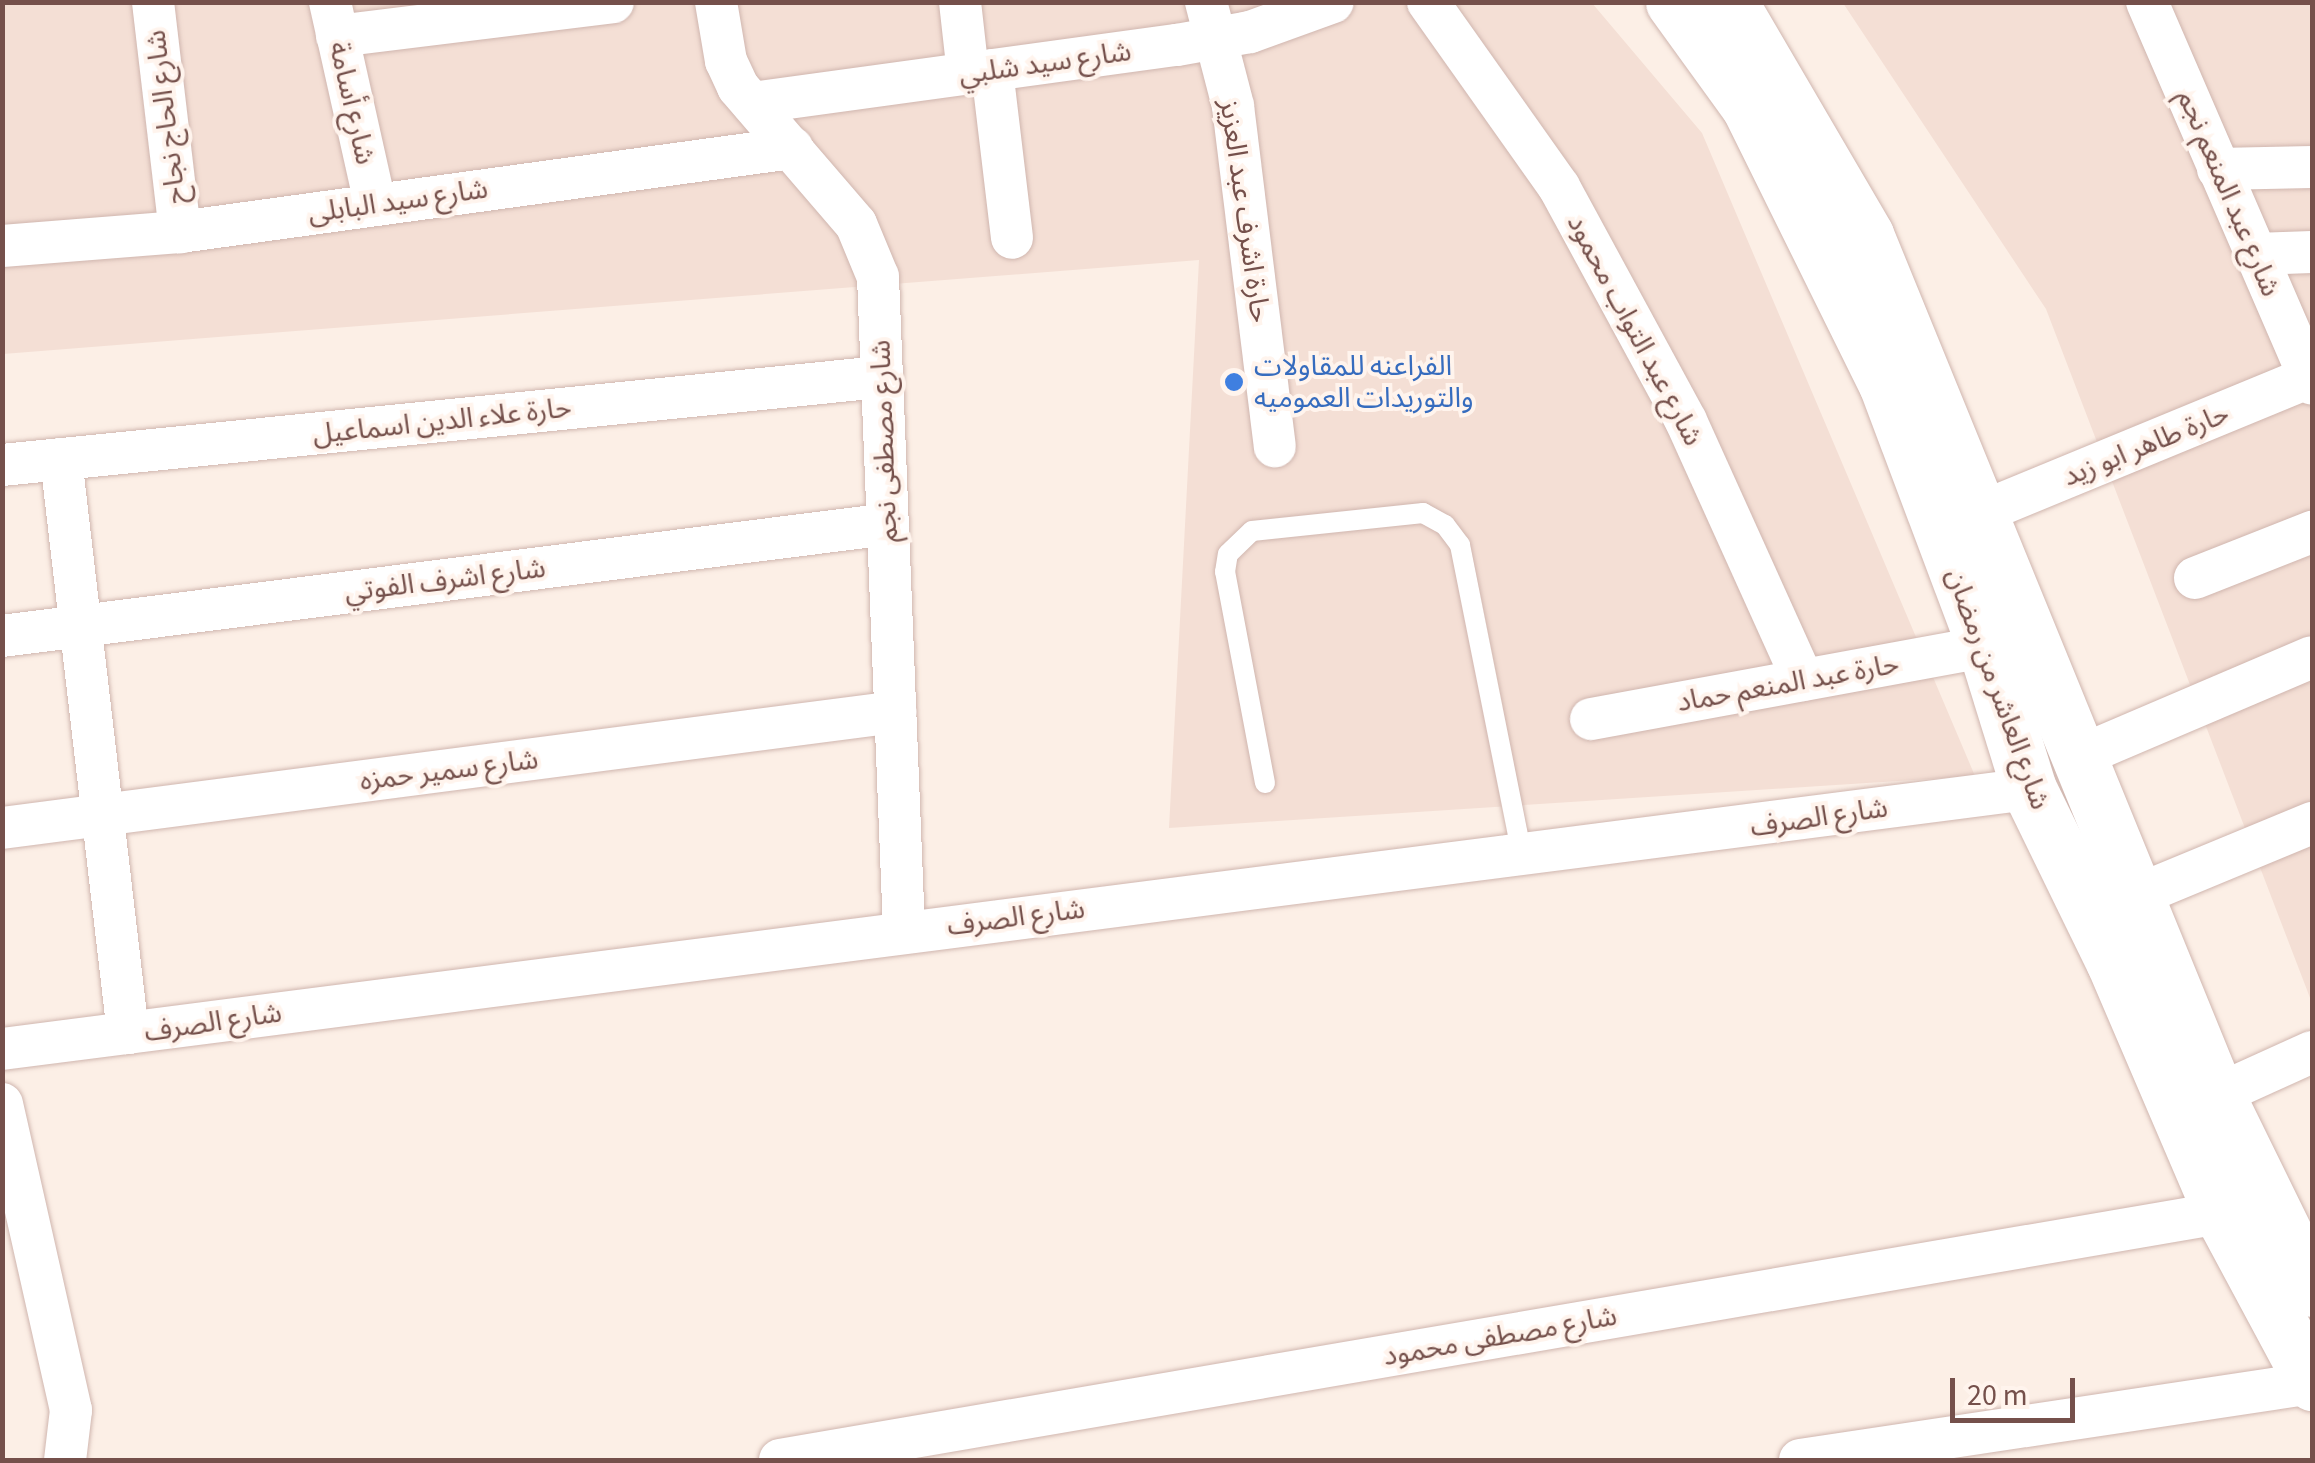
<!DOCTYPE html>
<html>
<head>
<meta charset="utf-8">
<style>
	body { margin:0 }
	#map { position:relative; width:2315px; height:1463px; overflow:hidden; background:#fcefe6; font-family:"Source Sans 3","Noto Sans Arabic",sans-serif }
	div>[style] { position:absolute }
	.residential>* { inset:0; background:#f4dfd5 }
	.roads { filter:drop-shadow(0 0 2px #d0b6af) drop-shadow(0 0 2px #d0b6af) }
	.service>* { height:20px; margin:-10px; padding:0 10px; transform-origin:10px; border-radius:10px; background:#fff }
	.minor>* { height:42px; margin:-21px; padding:0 21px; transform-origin:21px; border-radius:21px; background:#fff }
	.secondary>* { height:55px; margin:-27.5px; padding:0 27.5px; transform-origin:27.5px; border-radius:27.5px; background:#fff }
	.dots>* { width:28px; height:28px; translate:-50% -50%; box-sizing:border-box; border:5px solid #fff4ed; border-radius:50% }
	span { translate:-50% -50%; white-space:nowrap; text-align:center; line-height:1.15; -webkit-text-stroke:8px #fff4ed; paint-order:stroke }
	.street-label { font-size:28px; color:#75504b }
	.shop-label { font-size:28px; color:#366cbe }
	.left { translate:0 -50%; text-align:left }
	.frame { position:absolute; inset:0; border:5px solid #75504b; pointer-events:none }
	.scale { position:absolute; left:1950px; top:1378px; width:125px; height:45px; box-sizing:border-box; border:5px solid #75504b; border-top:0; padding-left:12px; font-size:30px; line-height:35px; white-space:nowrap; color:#75504b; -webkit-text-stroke:8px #fff4ed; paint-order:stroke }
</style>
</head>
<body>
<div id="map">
	<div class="residential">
		<i style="clip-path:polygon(3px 3px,1592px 3px,1702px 133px,1975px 776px,1169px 828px,1199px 260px,3px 354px)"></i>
		<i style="clip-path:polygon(1843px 3px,2312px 3px,2312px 1003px,2046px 309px)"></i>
	</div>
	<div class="roads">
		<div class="service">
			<i style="left:1265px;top:783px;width:215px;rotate:-100.7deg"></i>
			<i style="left:1225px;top:572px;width:18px;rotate:-81deg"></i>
			<i style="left:1228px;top:554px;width:33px;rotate:-44deg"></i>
			<i style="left:1252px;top:531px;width:172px;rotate:-6deg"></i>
			<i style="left:1423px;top:513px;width:25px;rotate:29deg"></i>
			<i style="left:1445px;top:525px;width:25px;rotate:53deg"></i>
			<i style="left:1460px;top:545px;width:317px;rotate:78.7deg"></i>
		</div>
		<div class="minor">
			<i style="left:153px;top:2px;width:232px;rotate:83.3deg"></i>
			<i style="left:330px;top:2px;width:207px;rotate:77.4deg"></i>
			<i style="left:716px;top:2px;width:60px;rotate:80.4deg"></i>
			<i style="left:726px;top:61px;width:29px;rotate:65deg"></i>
			<i style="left:738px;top:87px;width:181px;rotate:49.3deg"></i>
			<i style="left:856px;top:224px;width:57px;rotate:67.5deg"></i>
			<i style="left:878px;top:277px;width:655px;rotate:87.72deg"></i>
			<i style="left:960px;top:2px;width:71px;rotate:83.6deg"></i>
			<i style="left:1206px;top:2px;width:107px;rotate:75.4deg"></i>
			<i style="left:1233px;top:106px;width:343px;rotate:83deg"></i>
			<i style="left:1428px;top:2px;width:227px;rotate:54.7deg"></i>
			<i style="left:1559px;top:187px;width:266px;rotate:61.5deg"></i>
			<i style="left:1686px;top:421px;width:284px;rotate:65.7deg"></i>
			<i style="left:2147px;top:2px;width:416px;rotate:66.6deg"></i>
			<i style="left:337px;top:36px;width:278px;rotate:-7deg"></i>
			<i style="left:992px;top:70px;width:169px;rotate:83.2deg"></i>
			<i style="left:752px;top:103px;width:429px;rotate:-7.8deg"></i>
			<i style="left:1177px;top:45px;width:74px;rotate:-10.1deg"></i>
			<i style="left:1250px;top:32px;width:88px;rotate:-19.9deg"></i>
			<i style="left:2218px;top:169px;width:94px;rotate:-1.2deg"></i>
			<i style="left:2px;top:246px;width:179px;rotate:-4.5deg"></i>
			<i style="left:180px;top:232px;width:618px;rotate:-7.82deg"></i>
			<i style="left:2255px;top:254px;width:57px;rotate:-2deg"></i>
			<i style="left:61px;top:459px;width:578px;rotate:83.34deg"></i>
			<i style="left:2px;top:465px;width:883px;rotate:-5.72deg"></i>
			<i style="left:1982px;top:512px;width:355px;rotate:-22.4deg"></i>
			<i style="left:2195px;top:578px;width:126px;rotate:-21.5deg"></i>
			<i style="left:2px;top:636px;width:893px;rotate:-7.2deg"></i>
			<i style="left:1591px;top:719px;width:401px;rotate:-10.4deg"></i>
			<i style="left:2080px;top:756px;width:252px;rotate:-23.1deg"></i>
			<i style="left:2px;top:828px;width:901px;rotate:-7.4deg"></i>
			<i style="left:2109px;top:907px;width:220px;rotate:-22.5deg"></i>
			<i style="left:2px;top:1049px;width:2044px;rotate:-7.31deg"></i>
			<i style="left:2217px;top:1095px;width:104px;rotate:-24.4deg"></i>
			<i style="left:2px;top:1104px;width:314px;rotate:77.3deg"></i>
			<i style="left:71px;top:1410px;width:50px;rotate:96.8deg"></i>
			<i style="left:780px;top:1460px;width:1462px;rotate:-9.73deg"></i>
			<i style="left:1800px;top:1460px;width:518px;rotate:-8.55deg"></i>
		</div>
		<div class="secondary">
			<i style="left:1673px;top:2px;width:130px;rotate:54.1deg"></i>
			<i style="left:1749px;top:107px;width:309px;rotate:63.7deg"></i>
			<i style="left:1886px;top:384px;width:281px;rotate:69.4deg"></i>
			<i style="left:1985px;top:647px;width:149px;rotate:72.8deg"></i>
			<i style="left:2029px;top:789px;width:191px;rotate:64deg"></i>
			<i style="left:2113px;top:961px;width:274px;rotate:66.8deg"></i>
			<i style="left:2221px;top:1213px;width:193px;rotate:61.8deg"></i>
			<i style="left:1730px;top:2px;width:270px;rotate:59.7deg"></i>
			<i style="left:1866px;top:235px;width:929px;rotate:67.8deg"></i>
			<i style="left:2217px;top:1095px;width:216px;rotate:63.9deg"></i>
		</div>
	</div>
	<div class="dots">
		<i style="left:1234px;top:382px;background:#3f7fe0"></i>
	</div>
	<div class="street-label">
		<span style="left:1045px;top:63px;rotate:-8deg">شارع سيد شلبي</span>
		<span style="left:352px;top:103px;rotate:77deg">شارع أسامة</span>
		<span style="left:166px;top:117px;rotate:-97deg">شارع الحاج نجاح</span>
		<span style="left:2229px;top:193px;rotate:67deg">شارع عبد المنعم نجم</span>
		<span style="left:398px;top:201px;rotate:-8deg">شارع سيد البابلى</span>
		<span style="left:1245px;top:211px;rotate:82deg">حارة اشرف عبد العزيز</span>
		<span style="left:1635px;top:330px;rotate:62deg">شارع عبد التواب محمود</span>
		<span style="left:442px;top:421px;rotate:-6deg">حارة علاء الدين اسماعيل</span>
		<span style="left:884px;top:441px;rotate:-92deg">شارع مصطفى نجم</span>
		<span style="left:2146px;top:445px;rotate:-22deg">حارة طاهر ابو زيد</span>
		<span style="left:445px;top:580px;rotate:-7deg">شارع اشرف الفوتي</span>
		<span style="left:1788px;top:683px;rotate:-10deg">حارة عبد المنعم حماد</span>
		<span style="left:1998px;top:689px;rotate:70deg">شارع العاشر من رمضان</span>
		<span style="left:449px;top:770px;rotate:-7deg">شارع سمير حمزه</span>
		<span style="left:1819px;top:817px;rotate:-8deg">شارع الصرف</span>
		<span style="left:1016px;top:917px;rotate:-7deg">شارع الصرف</span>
		<span style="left:213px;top:1022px;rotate:-8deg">شارع الصرف</span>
		<span style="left:1500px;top:1336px;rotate:-10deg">شارع مصطفى محمود</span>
	</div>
	<div class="shop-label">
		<span class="left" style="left:1254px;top:382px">الفراعنه للمقاولات<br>والتوريدات العموميه</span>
	</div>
	<div class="frame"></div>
	<div class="scale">20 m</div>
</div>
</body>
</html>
